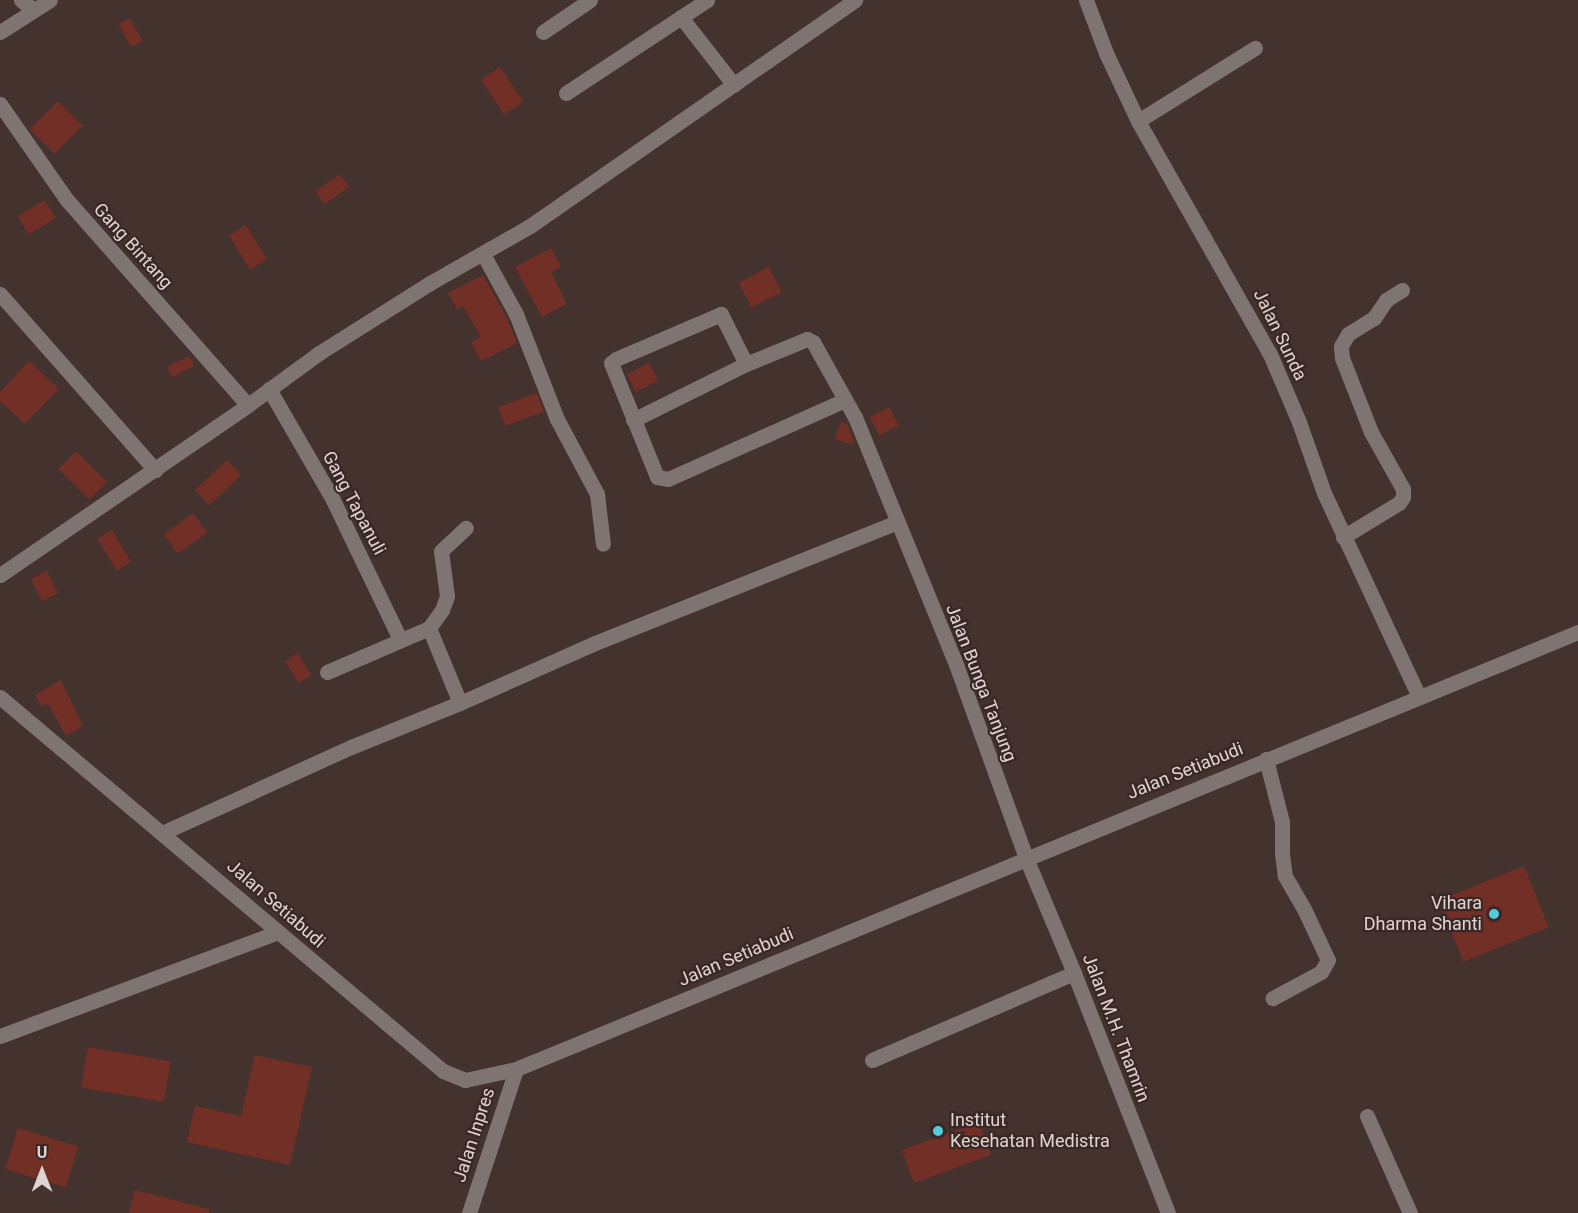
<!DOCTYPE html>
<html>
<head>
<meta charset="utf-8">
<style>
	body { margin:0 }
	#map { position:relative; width:1578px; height:1213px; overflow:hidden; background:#44322f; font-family:Roboto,sans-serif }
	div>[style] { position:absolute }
	.building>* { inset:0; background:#722f26; transform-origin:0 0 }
	.minor>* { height:15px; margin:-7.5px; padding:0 7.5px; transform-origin:7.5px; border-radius:7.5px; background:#7e7573 }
	.dots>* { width:16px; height:16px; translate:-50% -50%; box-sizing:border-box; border:3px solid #392825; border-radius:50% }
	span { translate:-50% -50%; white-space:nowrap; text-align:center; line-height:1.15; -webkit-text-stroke:4.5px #392825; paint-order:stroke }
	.street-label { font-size:18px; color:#e0d4d2 }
	.poi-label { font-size:18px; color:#e0d4d2 }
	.right { translate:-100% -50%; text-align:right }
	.left { translate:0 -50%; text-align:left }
	.north { position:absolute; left:12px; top:1141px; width:60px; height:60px; -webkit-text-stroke:4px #392825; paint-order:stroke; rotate:0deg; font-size:16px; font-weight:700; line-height:24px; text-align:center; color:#e0d4d2 }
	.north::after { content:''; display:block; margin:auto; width:21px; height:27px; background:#e0d4d2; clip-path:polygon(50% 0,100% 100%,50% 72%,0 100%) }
</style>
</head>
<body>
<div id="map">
	<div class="building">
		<i style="left:130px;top:18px;width:26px;height:13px;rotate:62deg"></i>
		<i style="left:500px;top:67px;width:42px;height:23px;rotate:56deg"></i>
		<i style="left:58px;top:101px;width:35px;height:40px;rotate:45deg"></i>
		<i style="left:340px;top:174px;width:16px;height:30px;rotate:55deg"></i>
		<i style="left:45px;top:200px;width:21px;height:32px;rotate:59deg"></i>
		<i style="left:246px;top:225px;width:40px;height:20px;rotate:58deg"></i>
		<i style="clip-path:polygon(551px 248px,561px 267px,551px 272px,567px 304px,542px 317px,515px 267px)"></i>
		<i style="left:769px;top:267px;width:28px;height:34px;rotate:63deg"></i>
		<i style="clip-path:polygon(483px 275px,507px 318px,517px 343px,481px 361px,471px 342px,481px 337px,463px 306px,457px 309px,448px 293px)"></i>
		<i style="left:189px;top:356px;width:11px;height:25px;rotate:63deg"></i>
		<i style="clip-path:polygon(29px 361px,59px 389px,25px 424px,0 401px,0 392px)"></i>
		<i style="left:649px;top:363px;width:20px;height:25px;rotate:63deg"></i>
		<i style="left:537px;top:393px;width:20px;height:41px;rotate:70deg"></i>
		<i style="left:889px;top:407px;width:21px;height:22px;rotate:62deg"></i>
		<i style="clip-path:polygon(841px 422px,847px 424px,854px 441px,853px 445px,835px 439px)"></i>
		<i style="left:76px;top:451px;width:44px;height:25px;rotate:45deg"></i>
		<i style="left:227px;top:460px;width:21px;height:44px;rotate:47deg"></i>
		<i style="left:193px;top:513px;width:24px;height:36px;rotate:54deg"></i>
		<i style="left:112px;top:530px;width:37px;height:17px;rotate:59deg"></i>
		<i style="left:47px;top:571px;width:25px;height:18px;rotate:64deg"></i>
		<i style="left:298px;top:653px;width:26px;height:15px;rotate:59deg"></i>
		<i style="clip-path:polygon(61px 680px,83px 726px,66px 736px,48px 703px,42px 707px,35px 695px)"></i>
		<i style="left:1524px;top:866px;width:66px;height:92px;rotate:68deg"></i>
		<i style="left:88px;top:1047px;width:84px;height:41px;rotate:10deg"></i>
		<i style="clip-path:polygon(255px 1055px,312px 1067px,290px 1165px,187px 1142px,195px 1106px,241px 1116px)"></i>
		<i style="left:979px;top:1122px;width:35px;height:82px;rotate:70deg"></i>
		<i style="left:18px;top:1128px;width:63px;height:43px;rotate:17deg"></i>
		<i style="clip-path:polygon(135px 1190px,209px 1209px,209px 1213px,129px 1213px)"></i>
	</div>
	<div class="minor">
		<i style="left:21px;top:0;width:16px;rotate:38deg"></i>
		<i style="left:1086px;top:0;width:57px;rotate:69.3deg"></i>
		<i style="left:1106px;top:53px;width:75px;rotate:64.8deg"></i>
		<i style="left:1138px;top:121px;width:268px;rotate:60.5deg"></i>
		<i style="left:1270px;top:354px;width:74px;rotate:66.9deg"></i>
		<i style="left:1299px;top:422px;width:75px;rotate:70.6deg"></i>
		<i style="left:1324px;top:493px;width:225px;rotate:65deg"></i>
		<i style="left:681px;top:17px;width:86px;rotate:52.1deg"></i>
		<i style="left:0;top:32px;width:59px;rotate:-32.6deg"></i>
		<i style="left:543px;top:32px;width:57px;rotate:-34.2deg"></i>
		<i style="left:566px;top:93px;width:169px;rotate:-33.4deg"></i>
		<i style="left:0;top:104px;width:117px;rotate:55.1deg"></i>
		<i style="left:67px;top:200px;width:273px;rotate:48.6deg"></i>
		<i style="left:1138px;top:121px;width:138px;rotate:-32deg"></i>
		<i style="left:483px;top:254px;width:68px;rotate:61.2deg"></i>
		<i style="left:516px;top:314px;width:113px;rotate:68.7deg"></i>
		<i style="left:557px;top:419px;width:85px;rotate:61.9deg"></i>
		<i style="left:597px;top:494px;width:50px;rotate:83.2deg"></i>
		<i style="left:0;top:294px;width:235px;rotate:48.6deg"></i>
		<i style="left:746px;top:364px;width:56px;rotate:-116.6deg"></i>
		<i style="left:721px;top:314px;width:114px;rotate:156.8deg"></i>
		<i style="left:616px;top:359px;width:6px;rotate:141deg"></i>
		<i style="left:611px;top:363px;width:123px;rotate:68deg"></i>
		<i style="left:657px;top:477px;width:11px;rotate:10deg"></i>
		<i style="left:668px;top:479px;width:194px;rotate:-24.1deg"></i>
		<i style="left:269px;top:389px;width:128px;rotate:60deg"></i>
		<i style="left:333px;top:500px;width:154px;rotate:64.3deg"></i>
		<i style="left:633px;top:420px;width:126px;rotate:-26.4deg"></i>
		<i style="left:746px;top:364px;width:66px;rotate:-22.3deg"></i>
		<i style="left:807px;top:339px;width:7px;rotate:27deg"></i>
		<i style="left:813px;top:342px;width:86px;rotate:60.8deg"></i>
		<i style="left:855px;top:417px;width:261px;rotate:67.8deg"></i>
		<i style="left:954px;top:659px;width:212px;rotate:70.1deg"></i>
		<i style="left:1026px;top:858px;width:125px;rotate:67.3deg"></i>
		<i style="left:1074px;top:973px;width:258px;rotate:68.6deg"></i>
		<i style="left:1343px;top:537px;width:66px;rotate:-31.3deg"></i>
		<i style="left:1399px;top:503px;width:7px;rotate:-56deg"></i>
		<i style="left:1403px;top:497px;width:8px;rotate:-90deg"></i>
		<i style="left:1403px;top:489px;width:65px;rotate:-119.3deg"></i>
		<i style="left:1371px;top:432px;width:79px;rotate:-111.4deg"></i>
		<i style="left:1342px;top:358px;width:12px;rotate:-95deg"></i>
		<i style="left:1341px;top:346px;width:14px;rotate:-60deg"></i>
		<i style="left:1348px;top:334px;width:31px;rotate:-32deg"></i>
		<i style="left:1374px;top:318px;width:22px;rotate:-56deg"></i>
		<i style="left:1386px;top:300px;width:19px;rotate:-32deg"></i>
		<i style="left:0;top:575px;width:301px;rotate:-34.4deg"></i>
		<i style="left:248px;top:405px;width:88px;rotate:-36.2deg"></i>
		<i style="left:319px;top:353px;width:131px;rotate:-32.2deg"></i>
		<i style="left:430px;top:283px;width:115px;rotate:-29.7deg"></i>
		<i style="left:530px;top:226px;width:396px;rotate:-34.8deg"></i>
		<i style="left:429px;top:628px;width:81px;rotate:67.5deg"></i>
		<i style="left:327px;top:672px;width:111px;rotate:-23.3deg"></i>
		<i style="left:429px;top:628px;width:22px;rotate:-54deg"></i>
		<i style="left:442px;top:610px;width:15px;rotate:-70deg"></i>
		<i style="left:447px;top:596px;width:45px;rotate:-97.6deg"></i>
		<i style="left:441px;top:551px;width:34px;rotate:-43deg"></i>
		<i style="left:0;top:697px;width:580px;rotate:40.17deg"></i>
		<i style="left:443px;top:1071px;width:24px;rotate:22deg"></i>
		<i style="left:465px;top:1080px;width:52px;rotate:-12.2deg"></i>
		<i style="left:516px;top:1069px;width:1148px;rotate:-22.37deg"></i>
		<i style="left:1266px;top:759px;width:65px;rotate:75.7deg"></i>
		<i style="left:1282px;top:822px;width:31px;rotate:90deg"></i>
		<i style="left:1282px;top:853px;width:23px;rotate:83deg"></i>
		<i style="left:1285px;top:876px;width:38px;rotate:60deg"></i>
		<i style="left:1304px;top:909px;width:56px;rotate:64.8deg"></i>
		<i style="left:1328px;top:960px;width:14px;rotate:120deg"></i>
		<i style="left:1321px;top:972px;width:55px;rotate:151.6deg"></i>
		<i style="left:162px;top:833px;width:208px;rotate:-24.5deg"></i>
		<i style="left:351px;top:747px;width:118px;rotate:-22deg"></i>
		<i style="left:460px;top:703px;width:148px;rotate:-24deg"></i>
		<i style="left:595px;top:643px;width:325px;rotate:-21.8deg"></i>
		<i style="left:0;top:1036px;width:297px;rotate:-20.5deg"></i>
		<i style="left:872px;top:1060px;width:220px;rotate:-23.3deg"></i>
		<i style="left:1367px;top:1116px;width:106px;rotate:66.1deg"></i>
		<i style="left:469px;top:1213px;width:151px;rotate:-71.9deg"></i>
	</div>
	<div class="dots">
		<i style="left:1494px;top:914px;background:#54cadd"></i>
		<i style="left:938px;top:1131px;background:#54cadd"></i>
	</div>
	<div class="street-label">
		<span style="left:133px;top:246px;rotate:48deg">Gang Bintang</span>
		<span style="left:1280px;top:335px;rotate:64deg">Jalan Sunda</span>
		<span style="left:354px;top:503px;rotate:62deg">Gang Tapanuli</span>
		<span style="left:981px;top:683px;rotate:69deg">Jalan Bunga Tanjung</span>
		<span style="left:1185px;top:771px;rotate:-22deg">Jalan Setiabudi</span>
		<span style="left:276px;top:904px;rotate:41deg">Jalan Setiabudi</span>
		<span style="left:736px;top:957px;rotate:-23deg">Jalan Setiabudi</span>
		<span style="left:1116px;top:1028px;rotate:69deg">Jalan M.H. Thamrin</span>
		<span style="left:474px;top:1135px;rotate:-72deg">Jalan Inpres</span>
	</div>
	<div class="poi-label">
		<span class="right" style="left:1482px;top:914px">Vihara<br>Dharma Shanti</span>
		<span class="left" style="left:950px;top:1131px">Institut<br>Kesehatan Medistra</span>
	</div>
	<div class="north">U</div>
</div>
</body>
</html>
